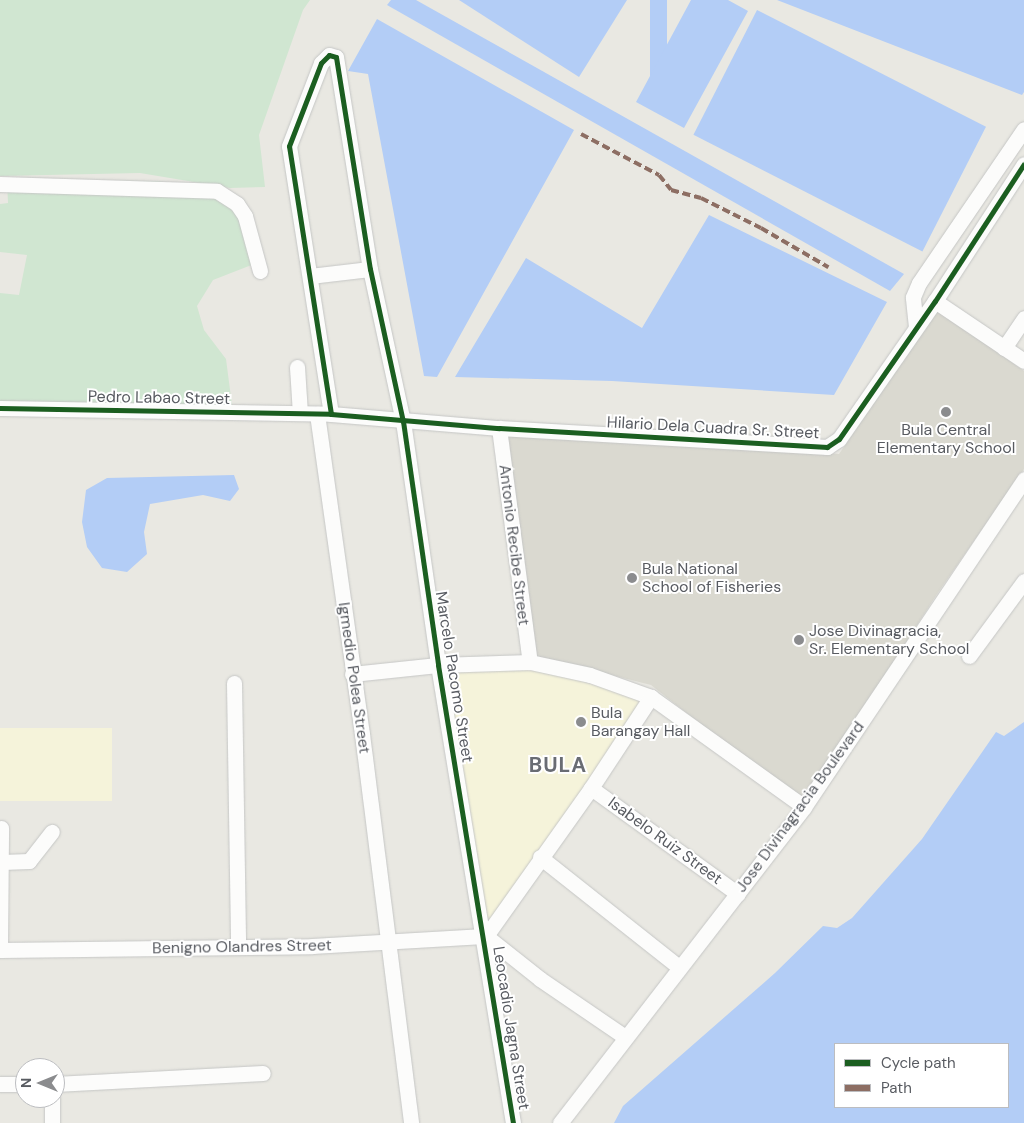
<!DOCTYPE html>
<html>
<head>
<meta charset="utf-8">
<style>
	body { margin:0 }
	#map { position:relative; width:1024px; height:1123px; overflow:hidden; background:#e9e8e2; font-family:"DM Sans",sans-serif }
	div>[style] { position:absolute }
	.commercial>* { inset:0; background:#f5f3da; transform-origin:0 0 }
	.education>* { inset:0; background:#dad9d0 }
	.green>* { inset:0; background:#d0e6d1 }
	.water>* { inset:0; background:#b3cdf6; transform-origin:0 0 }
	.roads { filter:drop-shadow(0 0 1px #c5c6c5) drop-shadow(0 0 1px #c5c6c5) }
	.minor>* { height:15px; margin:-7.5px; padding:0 7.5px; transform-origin:7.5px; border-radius:7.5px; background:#fcfcfb }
	.quiet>* { height:4px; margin-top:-2px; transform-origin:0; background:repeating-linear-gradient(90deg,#8d6e63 0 8px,transparent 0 12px) }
	.cycleway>* { height:5px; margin:-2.5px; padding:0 2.5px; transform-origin:2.5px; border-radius:2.5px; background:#1b5e20 }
	.dots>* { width:14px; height:14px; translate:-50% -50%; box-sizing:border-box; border:2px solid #fff; border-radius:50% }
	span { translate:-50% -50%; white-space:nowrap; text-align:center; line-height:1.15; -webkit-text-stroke:4px #fff; paint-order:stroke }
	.street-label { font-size:16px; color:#585b61 }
	.poi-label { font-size:16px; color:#585b61 }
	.left { translate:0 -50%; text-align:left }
	.district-label { font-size:21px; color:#696c73; font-weight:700; letter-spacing:1px }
	.legend { position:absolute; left:834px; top:1043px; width:175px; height:65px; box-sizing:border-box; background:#fff; border:1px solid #bcbdc0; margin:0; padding:6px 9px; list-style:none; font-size:15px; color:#585b61 }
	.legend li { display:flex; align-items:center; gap:10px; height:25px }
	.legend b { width:25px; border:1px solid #bcbdc0 }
	.north { position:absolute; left:15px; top:1058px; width:50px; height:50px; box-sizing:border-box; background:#fff; border:1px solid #bcbdc0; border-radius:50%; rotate:270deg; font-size:14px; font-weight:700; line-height:20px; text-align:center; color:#585b61 }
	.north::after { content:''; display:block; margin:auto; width:18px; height:22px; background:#8b8c8e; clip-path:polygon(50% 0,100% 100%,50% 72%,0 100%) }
</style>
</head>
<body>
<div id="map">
	<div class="commercial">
		<i style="clip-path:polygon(443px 667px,534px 667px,645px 700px,485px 929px)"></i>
		<i style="left:0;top:728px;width:112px;height:73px"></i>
	</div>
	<div class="education">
		<i style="clip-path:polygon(938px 310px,1024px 371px,1024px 469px,937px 594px,802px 804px,651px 685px,532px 655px,507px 433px,839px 454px)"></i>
	</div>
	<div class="green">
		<i style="clip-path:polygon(0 0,310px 0,303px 10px,259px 135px,265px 187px,230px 188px,140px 173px,0 176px)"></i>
		<i style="clip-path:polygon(7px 180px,156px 181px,230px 191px,262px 261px,213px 280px,197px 306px,204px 330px,226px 359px,232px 405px,0 407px,0 293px,19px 295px,27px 255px,0 252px,0 204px,8px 203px)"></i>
	</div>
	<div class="water">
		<i style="clip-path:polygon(391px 0,416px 0,904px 274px,890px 291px,387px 5px)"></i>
		<i style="clip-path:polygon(459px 0,627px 0,579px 77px)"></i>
		<i style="left:650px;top:0;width:17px;height:94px"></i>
		<i style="clip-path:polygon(691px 0,728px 0,748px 11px,684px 128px,636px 102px)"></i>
		<i style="clip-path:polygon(777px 0,1024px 0,1024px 92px,1022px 95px)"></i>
		<i style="left:757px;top:10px;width:257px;height:140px;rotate:27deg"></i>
		<i style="clip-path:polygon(377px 19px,574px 130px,437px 377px,424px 376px,368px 74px,348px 71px)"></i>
		<i style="clip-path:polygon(709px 215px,887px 302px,834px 395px,612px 381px,455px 377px,526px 258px,642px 328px)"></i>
		<i style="clip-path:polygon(234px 475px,239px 489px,230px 501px,203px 495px,150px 504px,144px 532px,147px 554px,127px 572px,102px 568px,87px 547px,82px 522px,86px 490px,107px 478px)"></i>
		<i style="clip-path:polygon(evenodd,1024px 722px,1024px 1123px,614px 1123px,623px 1106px,775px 973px,823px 926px,837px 928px,852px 918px,922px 839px,996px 732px,1004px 736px,1024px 722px,835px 1044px,1008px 1044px,1008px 1107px,835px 1107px,835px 1044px)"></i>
	</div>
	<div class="roads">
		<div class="minor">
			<i style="left:0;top:184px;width:217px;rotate:1.8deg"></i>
			<i style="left:217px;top:191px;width:24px;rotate:33deg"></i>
			<i style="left:237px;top:204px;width:14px;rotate:56deg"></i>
			<i style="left:245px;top:216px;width:57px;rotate:74.7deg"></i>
			<i style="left:310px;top:276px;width:60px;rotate:-6.7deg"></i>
			<i style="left:935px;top:301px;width:107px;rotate:34deg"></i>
			<i style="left:916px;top:327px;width:30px;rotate:-96deg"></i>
			<i style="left:913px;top:297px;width:15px;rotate:-67deg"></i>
			<i style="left:919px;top:283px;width:186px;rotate:-55.7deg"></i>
			<i style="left:1004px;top:348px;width:36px;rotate:-56deg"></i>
			<i style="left:297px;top:367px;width:46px;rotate:86.3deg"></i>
			<i style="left:0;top:408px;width:331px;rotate:1deg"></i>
			<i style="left:331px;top:414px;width:169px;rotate:4.8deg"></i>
			<i style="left:499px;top:428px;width:329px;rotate:3.3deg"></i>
			<i style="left:827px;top:447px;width:14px;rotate:-34deg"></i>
			<i style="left:839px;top:439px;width:168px;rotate:-55.2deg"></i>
			<i style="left:935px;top:301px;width:163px;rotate:-57deg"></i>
			<i style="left:317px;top:414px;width:323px;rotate:82deg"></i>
			<i style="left:362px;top:734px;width:392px;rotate:82.8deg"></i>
			<i style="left:331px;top:414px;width:271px;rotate:-98.9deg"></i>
			<i style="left:289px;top:146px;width:89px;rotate:-68.9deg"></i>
			<i style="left:321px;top:63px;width:11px;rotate:-45deg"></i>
			<i style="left:329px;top:55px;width:7px;rotate:16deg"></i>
			<i style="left:336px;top:57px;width:215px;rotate:80.9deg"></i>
			<i style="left:370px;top:269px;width:156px;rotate:77.8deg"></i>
			<i style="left:403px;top:421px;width:246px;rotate:81.8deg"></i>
			<i style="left:438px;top:665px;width:464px;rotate:80.7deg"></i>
			<i style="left:499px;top:428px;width:236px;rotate:82.5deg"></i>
			<i style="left:969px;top:656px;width:93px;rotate:-53.7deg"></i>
			<i style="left:352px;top:674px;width:86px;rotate:-6deg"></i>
			<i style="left:438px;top:665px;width:92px;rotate:-1.9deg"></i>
			<i style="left:530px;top:662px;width:61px;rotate:12.2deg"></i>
			<i style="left:590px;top:675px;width:65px;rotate:19.8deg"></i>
			<i style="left:651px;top:697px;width:188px;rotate:35.7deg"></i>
			<i style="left:234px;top:683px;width:264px;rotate:89.1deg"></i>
			<i style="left:591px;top:788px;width:181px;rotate:35.8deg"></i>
			<i style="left:540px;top:857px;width:177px;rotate:38.4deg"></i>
			<i style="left:2px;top:862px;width:27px;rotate:-2deg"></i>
			<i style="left:29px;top:861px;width:37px;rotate:-52deg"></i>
			<i style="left:484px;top:936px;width:2px"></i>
			<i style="left:486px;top:936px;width:181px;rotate:-54.6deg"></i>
			<i style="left:591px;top:788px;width:109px;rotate:-56.6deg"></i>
			<i style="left:486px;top:936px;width:69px;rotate:38.5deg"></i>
			<i style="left:540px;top:979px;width:103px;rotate:34.3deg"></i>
			<i style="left:0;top:950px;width:312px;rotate:-0.7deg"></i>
			<i style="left:312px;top:946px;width:172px;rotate:-3.3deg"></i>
			<i style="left:0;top:950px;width:122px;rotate:-89.5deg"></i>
			<i style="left:0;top:1084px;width:25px"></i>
			<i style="left:55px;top:1084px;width:208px;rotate:-3deg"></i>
			<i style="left:52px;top:1123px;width:25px;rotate:-90deg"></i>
			<i style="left:560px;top:1123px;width:399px;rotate:-52.3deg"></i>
			<i style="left:804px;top:807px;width:395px;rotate:-56.1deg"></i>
		</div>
	</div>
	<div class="quiet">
		<i style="left:581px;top:134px;width:88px;rotate:27.7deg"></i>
		<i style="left:659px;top:175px;width:19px;rotate:51deg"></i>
		<i style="left:671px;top:190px;width:31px;rotate:15deg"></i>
		<i style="left:701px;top:198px;width:67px;rotate:26.6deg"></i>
		<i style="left:761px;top:228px;width:78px;rotate:30.2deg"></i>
	</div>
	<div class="cycleway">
		<i style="left:0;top:408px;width:331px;rotate:1deg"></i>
		<i style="left:331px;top:414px;width:169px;rotate:4.8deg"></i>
		<i style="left:499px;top:428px;width:329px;rotate:3.3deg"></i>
		<i style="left:827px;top:447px;width:14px;rotate:-34deg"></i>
		<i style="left:839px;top:439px;width:168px;rotate:-55.2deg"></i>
		<i style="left:935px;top:301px;width:163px;rotate:-57deg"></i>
		<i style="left:331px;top:414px;width:271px;rotate:-98.9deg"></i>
		<i style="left:289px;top:146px;width:89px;rotate:-68.9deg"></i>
		<i style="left:321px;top:63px;width:11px;rotate:-45deg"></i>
		<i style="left:329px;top:55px;width:7px;rotate:16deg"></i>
		<i style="left:336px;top:57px;width:215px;rotate:80.9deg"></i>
		<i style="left:370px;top:269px;width:156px;rotate:77.8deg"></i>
		<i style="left:403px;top:421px;width:246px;rotate:81.8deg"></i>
		<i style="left:438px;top:665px;width:464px;rotate:80.7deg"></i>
	</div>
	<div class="dots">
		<i style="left:946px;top:412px;background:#8b8c8e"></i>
		<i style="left:632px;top:578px;background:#8b8c8e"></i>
		<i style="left:799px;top:640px;background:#8b8c8e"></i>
		<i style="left:581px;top:722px;background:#8b8c8e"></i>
	</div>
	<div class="street-label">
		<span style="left:159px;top:398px;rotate:1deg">Pedro Labao Street</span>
		<span style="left:713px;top:428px;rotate:3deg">Hilario Dela Cuadra Sr. Street</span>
		<span style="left:514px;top:545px;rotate:83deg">Antonio Recibe Street</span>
		<span style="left:454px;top:677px;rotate:81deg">Marcelo Pacomo Street</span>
		<span style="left:354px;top:678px;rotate:82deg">Igmedio Polea Street</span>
		<span style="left:800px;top:807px;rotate:-54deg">Jose Divinagracia Boulevard</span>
		<span style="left:665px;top:841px;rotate:36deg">Isabelo Ruiz Street</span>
		<span style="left:242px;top:947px;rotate:-1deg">Benigno Olandres Street</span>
		<span style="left:511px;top:1028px;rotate:81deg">Leocadio Jagna Street</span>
	</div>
	<div class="poi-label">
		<span style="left:946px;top:439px">Bula Central<br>Elementary School</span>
		<span class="left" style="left:642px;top:578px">Bula National<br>School of Fisheries</span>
		<span class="left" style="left:809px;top:640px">Jose Divinagracia,<br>Sr. Elementary School</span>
		<span class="left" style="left:591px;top:722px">Bula<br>Barangay Hall</span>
	</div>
	<div class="district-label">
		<span style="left:558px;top:765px">BULA</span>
	</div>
	<ul class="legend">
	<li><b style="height:6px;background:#1b5e20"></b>Cycle path</li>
	<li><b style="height:6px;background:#8d6e63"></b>Path</li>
	</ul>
	<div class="north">N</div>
</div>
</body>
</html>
